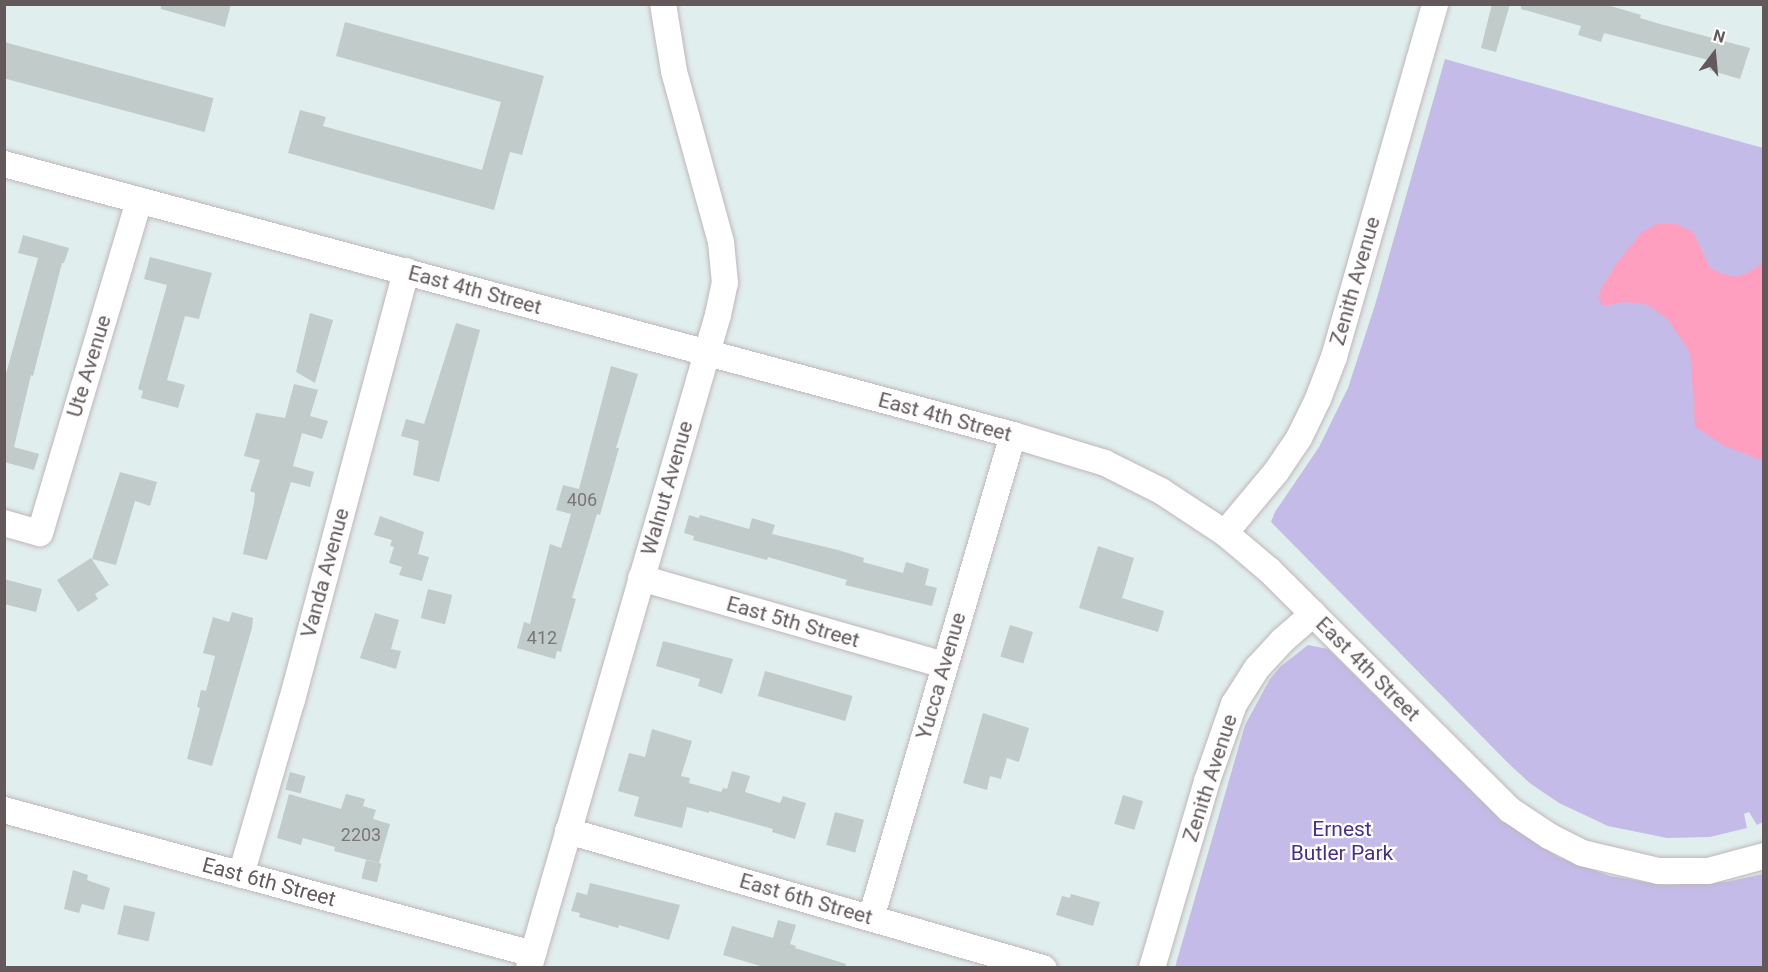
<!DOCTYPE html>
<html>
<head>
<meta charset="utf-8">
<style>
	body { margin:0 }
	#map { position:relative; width:1768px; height:972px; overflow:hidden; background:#e1eeee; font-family:Roboto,sans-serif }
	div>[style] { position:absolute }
	.green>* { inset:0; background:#c5bbe8 }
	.water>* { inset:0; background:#ff9fc0 }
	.building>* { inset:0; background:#c0cbca; transform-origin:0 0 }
	.roads { filter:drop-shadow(0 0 2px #bfb6b8) drop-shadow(0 0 2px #bfb6b8) }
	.minor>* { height:26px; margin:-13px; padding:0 13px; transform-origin:13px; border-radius:13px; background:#fff }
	span { translate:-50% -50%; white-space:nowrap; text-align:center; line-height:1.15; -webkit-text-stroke:4.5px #fff; paint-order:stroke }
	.number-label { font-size:18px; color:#7a7677 }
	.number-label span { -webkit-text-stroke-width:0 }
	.street-label { font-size:21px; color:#63595b }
	.park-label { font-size:21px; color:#492f8c }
	.frame { position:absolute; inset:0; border:6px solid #63595b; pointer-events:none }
	.north { position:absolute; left:1684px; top:24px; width:60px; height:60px; -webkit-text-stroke:4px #fff; paint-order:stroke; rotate:16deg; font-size:16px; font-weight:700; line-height:24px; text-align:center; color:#63595b }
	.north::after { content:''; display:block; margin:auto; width:21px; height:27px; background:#63595b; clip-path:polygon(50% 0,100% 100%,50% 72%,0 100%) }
</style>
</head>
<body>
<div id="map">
	<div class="green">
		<i style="clip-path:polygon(1445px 59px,1763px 148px,1763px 822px,1757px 825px,1749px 812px,1744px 814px,1747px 828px,1710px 837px,1667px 838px,1608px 826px,1559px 803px,1531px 784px,1509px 764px,1271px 522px,1275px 512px,1319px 447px,1348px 388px,1375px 305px)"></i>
		<i style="clip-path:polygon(1308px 645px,1328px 649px,1499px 818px,1558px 857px,1610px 876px,1664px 885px,1726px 882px,1763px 874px,1763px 967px,1175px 967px,1245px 725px,1270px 679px,1280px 667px)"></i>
	</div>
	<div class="water">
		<i style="clip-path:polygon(1656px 224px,1676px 224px,1693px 232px,1709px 267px,1719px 273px,1735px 277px,1747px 273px,1763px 262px,1763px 461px,1724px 446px,1695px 427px,1690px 353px,1668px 320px,1648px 305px,1625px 302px,1603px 306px,1598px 298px,1601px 288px,1618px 261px,1641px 233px)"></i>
	</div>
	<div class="building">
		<i style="clip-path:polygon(161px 4px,231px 4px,225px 27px,161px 9px)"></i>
		<i style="clip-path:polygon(1492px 4px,1510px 4px,1496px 52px,1481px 48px)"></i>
		<i style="clip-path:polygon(1521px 4px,1604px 4px,1641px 15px,1640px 18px,1660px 24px,1750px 48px,1740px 79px,1709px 70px,1712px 61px,1654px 46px,1604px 33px,1601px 42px,1578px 35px,1581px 26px,1521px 9px)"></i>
		<i style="clip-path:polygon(345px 22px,544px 76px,522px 155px,510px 152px,494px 210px,288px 153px,300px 110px,326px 117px,323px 126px,482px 170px,501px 102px,336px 56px)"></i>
		<i style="left:4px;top:42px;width:217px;height:35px;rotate:15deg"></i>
		<i style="clip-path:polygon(23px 235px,69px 248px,64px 263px,62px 263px,33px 376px,31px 375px,14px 447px,39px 454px,34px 470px,4px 462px,4px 381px,38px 258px,18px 253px)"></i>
		<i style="clip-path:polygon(150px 257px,212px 273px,199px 319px,185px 316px,167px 380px,185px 385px,178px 408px,141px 398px,143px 391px,138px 389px,167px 285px,144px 279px)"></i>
		<i style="clip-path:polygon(310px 313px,333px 320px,315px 383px,296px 372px)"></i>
		<i style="clip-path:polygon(456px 323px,480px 330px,439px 482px,413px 475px,419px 441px,401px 436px,406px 419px,424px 424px)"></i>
		<i style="clip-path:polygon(611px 366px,638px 374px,616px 448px,619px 448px,600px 515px,597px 514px,572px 598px,576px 599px,565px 637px,561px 652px,557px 651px,555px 659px,517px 648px,524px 622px,530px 624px,550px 544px,561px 548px,571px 514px,556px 510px,563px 485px,579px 489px)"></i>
		<i style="clip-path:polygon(294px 384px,318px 390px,310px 416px,328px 421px,322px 439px,302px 433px,293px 466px,314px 472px,310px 487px,291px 482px,267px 560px,243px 554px,254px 503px,255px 493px,250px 491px,260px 460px,244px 456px,256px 413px,285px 418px)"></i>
		<i style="clip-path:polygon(120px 472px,157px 482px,150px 506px,135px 501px,116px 565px,92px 559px)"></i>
		<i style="clip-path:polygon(689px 515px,699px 518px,700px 515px,749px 529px,752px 518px,775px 525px,772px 534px,838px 550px,864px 558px,863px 562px,903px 573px,906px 562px,929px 569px,925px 585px,937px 588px,932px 606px,845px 585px,847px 580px,768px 557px,767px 560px,693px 540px,694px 536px,684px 533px)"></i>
		<i style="clip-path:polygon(380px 516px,424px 532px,418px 554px,429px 557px,422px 581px,399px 575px,402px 567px,389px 563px,394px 547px,390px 546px,392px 540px,374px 535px)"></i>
		<i style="clip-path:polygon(1098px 546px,1134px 558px,1122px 598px,1164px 611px,1158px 632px,1079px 608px)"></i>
		<i style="clip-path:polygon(91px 558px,109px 585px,95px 594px,98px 599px,78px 612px,57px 580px)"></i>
		<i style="clip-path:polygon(4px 579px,42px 589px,36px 612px,4px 604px)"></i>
		<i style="left:428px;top:589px;width:25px;height:30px;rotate:14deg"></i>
		<i style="clip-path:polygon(232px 612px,253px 618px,252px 628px,212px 766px,187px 759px,200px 708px,197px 707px,201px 690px,206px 691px,215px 656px,203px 653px,213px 617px,229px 622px)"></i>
		<i style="clip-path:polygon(375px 613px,399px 620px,391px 649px,401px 651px,396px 669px,360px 658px)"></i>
		<i style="left:1010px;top:625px;width:24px;height:33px;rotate:17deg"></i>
		<i style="clip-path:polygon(663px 641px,733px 659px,722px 694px,698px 686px,700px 679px,656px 666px)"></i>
		<i style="left:765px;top:671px;width:91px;height:26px;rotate:16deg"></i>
		<i style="clip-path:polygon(983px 713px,1029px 728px,1019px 762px,1007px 758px,1001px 779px,990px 776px,987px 790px,963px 783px)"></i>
		<i style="clip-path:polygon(652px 729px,692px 741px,681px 776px,690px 778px,689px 783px,721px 792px,723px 788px,727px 789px,732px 771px,750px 776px,745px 792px,780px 803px,783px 796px,806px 803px,795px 839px,772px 832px,773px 829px,709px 811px,709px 813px,687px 807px,682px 828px,634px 816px,639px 797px,618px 791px,629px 753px,645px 757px)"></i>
		<i style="left:290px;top:772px;width:16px;height:18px;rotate:15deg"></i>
		<i style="clip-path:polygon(289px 794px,341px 809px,346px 794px,365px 799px,363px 806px,376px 810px,373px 819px,390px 824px,379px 863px,334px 851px,335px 847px,303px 838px,301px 845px,277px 838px)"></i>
		<i style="left:1123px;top:795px;width:21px;height:30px;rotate:17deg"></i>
		<i style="left:835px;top:812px;width:30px;height:34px;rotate:15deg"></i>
		<i style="left:366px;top:860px;width:16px;height:19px;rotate:14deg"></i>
		<i style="clip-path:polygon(73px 870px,88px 875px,87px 880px,110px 888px,104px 910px,82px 904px,79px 913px,64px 909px)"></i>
		<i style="clip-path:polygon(590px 883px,680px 905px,669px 940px,619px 925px,618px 928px,579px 917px,580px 913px,571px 911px,577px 892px,587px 895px)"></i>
		<i style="clip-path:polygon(1071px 894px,1100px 902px,1093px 926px,1056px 915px,1062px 896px,1070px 898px)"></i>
		<i style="left:124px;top:905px;width:32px;height:30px;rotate:13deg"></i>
		<i style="clip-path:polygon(778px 920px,796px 925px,790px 944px,796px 946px,795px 948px,846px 964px,845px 968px,767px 968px,723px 955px,732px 926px,773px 938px)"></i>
	</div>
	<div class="roads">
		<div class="minor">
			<i style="left:4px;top:164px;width:1045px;rotate:15.03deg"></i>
			<i style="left:1013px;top:435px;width:96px;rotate:16.9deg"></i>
			<i style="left:1105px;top:463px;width:63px;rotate:26.6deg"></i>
			<i style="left:1161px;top:491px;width:77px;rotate:33.3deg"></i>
			<i style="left:1225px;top:533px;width:57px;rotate:40.1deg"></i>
			<i style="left:1269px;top:570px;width:340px;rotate:44.9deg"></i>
			<i style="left:1510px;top:810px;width:47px;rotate:33.7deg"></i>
			<i style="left:1549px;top:836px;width:37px;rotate:27deg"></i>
			<i style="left:1582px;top:853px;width:79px;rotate:13.2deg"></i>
			<i style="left:1659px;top:871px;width:49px"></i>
			<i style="left:1708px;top:871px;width:58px;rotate:-15deg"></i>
			<i style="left:4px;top:523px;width:37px;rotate:16deg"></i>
			<i style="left:40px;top:533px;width:347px;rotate:-73.4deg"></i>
			<i style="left:1225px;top:533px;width:80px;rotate:-50.1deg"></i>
			<i style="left:1276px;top:472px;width:41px;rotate:-55.9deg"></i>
			<i style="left:1299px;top:438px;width:43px;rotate:-64deg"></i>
			<i style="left:1318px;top:399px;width:45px;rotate:-69.1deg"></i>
			<i style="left:1334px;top:357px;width:367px;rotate:-74deg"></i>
			<i style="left:641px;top:578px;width:315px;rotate:16deg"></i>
			<i style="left:4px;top:810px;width:548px;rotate:15.23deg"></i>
			<i style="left:568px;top:831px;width:495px;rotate:16.1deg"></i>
			<i style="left:241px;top:875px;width:182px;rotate:-73.8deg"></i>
			<i style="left:292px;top:700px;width:444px;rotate:-75.1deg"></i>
			<i style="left:871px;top:918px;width:503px;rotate:-73.62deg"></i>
			<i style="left:529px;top:968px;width:680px;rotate:-73.86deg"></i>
			<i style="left:718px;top:315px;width:33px;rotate:-78deg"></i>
			<i style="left:725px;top:283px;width:41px;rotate:-95.6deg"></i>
			<i style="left:721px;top:242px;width:177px;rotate:-105.4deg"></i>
			<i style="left:674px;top:71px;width:68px;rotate:-99.3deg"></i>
			<i style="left:1152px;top:968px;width:195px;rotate:-73.6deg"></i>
			<i style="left:1207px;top:781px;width:82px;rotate:-70.7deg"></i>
			<i style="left:1234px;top:704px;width:43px;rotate:-57.4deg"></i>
			<i style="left:1257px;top:668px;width:38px;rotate:-47deg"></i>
			<i style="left:1283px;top:640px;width:40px;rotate:-41deg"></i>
		</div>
	</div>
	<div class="number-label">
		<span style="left:582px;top:500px">406</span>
		<span style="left:542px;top:638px">412</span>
		<span style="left:361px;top:835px">2203</span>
	</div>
	<div class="street-label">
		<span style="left:1355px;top:281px;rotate:-74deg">Zenith Avenue</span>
		<span style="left:475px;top:290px;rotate:15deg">East 4th Street</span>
		<span style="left:89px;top:366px;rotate:-73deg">Ute Avenue</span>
		<span style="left:945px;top:417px;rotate:15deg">East 4th Street</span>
		<span style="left:667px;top:488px;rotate:-74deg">Walnut Avenue</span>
		<span style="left:325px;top:573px;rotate:-75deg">Vanda Avenue</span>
		<span style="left:793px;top:622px;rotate:16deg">East 5th Street</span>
		<span style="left:1368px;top:669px;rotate:45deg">East 4th Street</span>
		<span style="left:941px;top:676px;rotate:-74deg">Yucca Avenue</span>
		<span style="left:1210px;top:778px;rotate:-72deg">Zenith Avenue</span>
		<span style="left:269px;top:882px;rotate:15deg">East 6th Street</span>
		<span style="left:806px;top:899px;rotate:16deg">East 6th Street</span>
	</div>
	<div class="park-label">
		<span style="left:1342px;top:841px">Ernest<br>Butler Park</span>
	</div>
	<div class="frame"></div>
	<div class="north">N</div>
</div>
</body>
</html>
